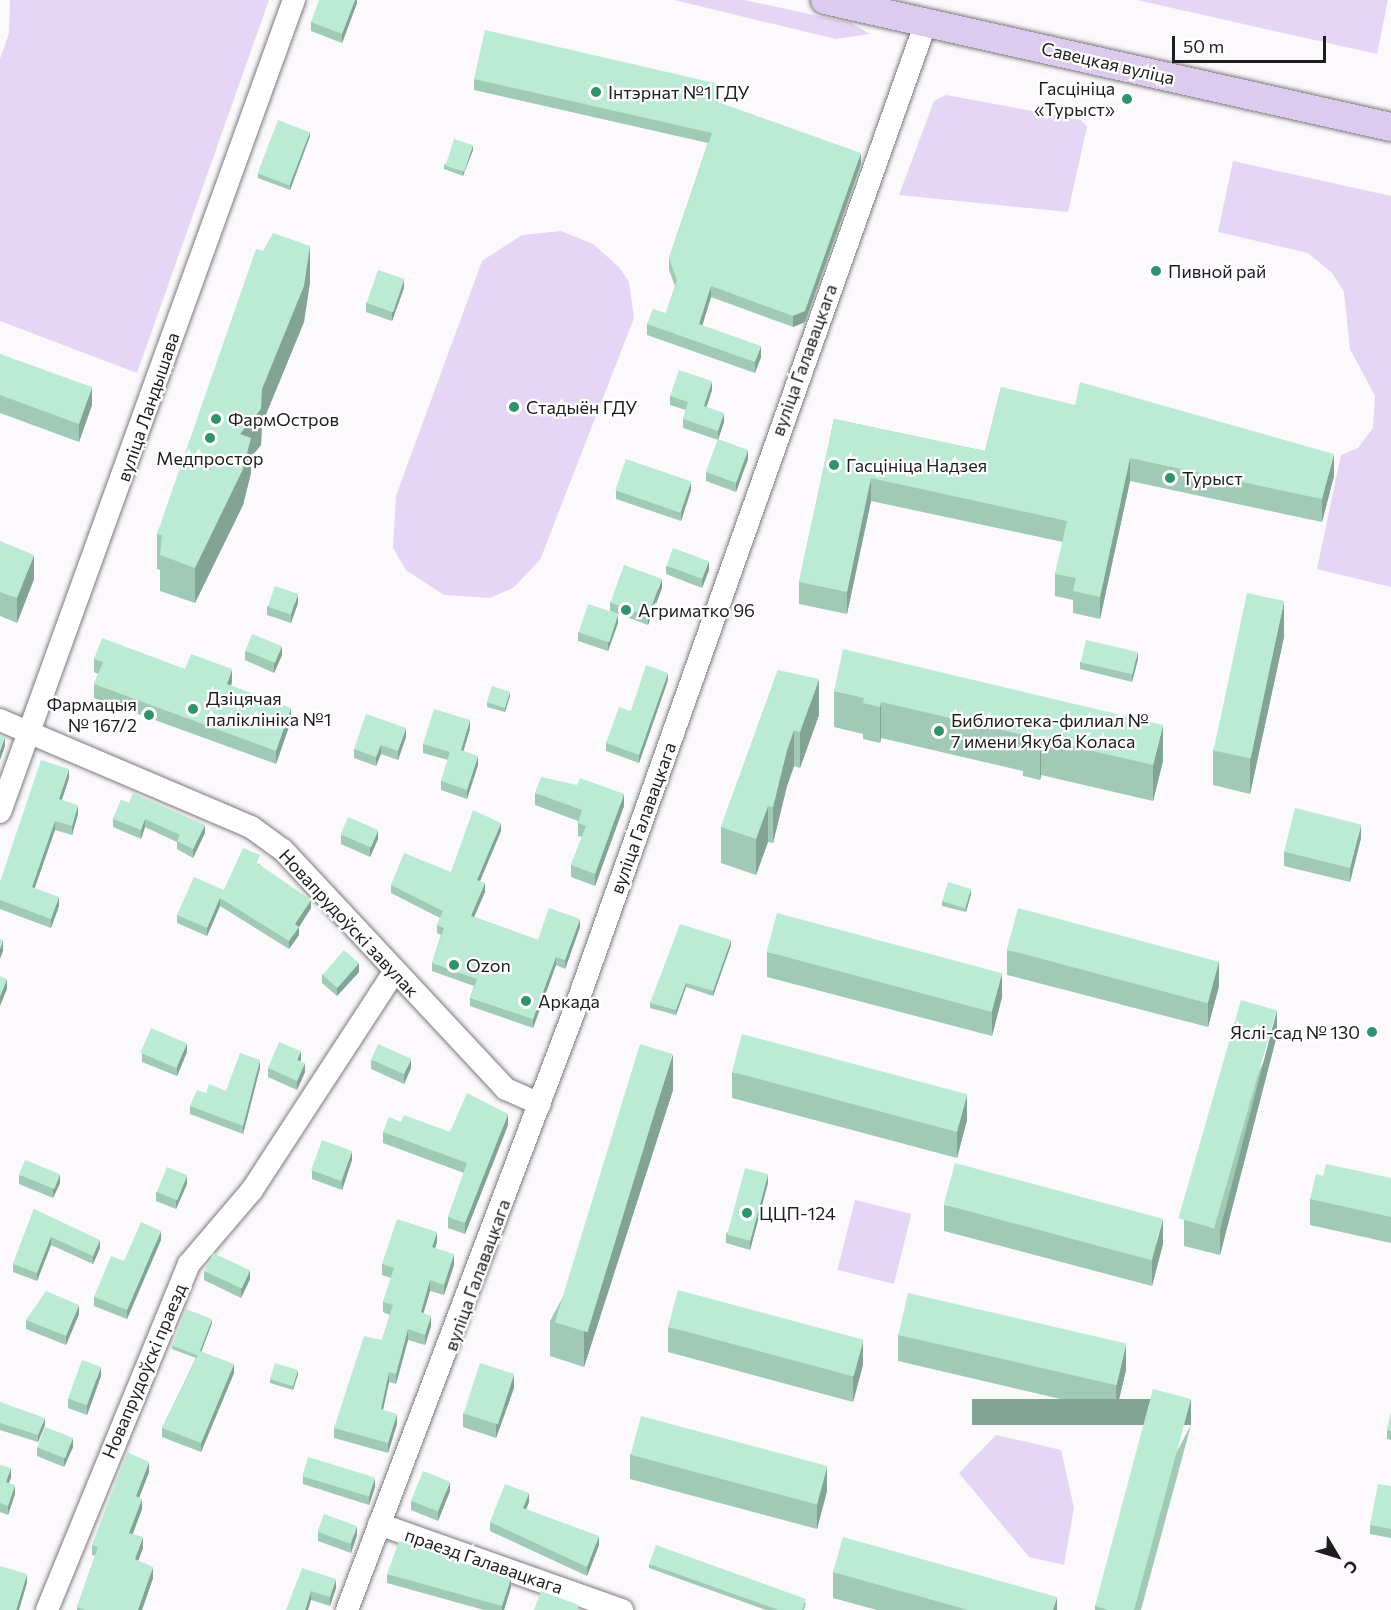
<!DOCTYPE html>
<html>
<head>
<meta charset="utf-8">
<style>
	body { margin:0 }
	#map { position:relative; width:1391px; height:1610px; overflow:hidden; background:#fbf9fc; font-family:Commissioner,sans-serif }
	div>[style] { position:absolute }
	.green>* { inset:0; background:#e5d6f5; transform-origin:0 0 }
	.roads { filter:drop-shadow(0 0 2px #7c7a7d) drop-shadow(0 0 2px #7c7a7d) }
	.minor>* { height:22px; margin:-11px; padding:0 11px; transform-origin:11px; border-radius:11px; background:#fff }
	.major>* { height:28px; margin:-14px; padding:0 14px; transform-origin:14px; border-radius:14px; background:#dccaef }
	.wall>* { inset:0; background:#a1cab6 }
	.shaded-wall>* { inset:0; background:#83a494; transform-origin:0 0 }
	.building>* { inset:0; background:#bbebd4; transform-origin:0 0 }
	.dots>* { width:16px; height:16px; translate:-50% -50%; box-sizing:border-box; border:3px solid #fff; border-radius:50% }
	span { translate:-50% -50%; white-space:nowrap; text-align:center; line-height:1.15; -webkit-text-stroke:4.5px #fff; paint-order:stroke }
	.street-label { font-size:18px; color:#1d1d1e }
	.poi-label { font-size:18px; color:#1d1d1e }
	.right { translate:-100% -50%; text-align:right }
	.left { translate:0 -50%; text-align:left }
	.north { position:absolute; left:1307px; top:1526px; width:60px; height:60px; -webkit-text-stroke:4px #fff; paint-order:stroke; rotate:128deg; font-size:16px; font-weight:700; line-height:24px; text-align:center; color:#1d1d1e }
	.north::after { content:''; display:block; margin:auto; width:21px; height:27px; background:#1d1d1e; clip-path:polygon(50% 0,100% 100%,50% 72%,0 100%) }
	.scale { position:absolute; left:1172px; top:36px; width:154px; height:27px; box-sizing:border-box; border:3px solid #1d1d1e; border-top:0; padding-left:8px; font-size:18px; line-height:21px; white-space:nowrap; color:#1d1d1e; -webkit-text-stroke:4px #fff; paint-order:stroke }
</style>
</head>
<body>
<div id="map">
	<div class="green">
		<i style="clip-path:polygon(10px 0,269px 0,137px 373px,0 321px,0 59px,9px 33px)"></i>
		<i style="clip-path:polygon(674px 0,744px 0,851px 23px,870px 34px,836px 39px)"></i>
		<i style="clip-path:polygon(1137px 0,1388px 0,1377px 54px)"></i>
		<i style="clip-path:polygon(946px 95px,1081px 120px,1087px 127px,1068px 212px,899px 195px,934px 101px)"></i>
		<i style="clip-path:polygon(1233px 161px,1391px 196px,1391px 587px,1317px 569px,1341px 455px,1358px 448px,1373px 428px,1375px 396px,1350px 349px,1344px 292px,1332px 273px,1308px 253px,1218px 232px)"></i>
		<i style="clip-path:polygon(561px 231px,593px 244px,619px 267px,629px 282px,634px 318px,540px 560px,513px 588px,490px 598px,444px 595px,406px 570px,393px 548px,396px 496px,482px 261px,522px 235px)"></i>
		<i style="left:855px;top:1200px;width:58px;height:72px;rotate:14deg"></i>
		<i style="clip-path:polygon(996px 1435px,1061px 1450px,1074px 1508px,1064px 1565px,1029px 1557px,959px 1473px)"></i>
	</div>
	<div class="roads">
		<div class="minor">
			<i style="left:0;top:720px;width:273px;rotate:23.1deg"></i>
			<i style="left:251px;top:827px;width:39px;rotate:36deg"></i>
			<i style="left:283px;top:850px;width:327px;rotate:47deg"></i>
			<i style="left:506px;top:1089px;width:37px;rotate:24deg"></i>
			<i style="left:0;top:812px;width:864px;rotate:-70.1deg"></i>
			<i style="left:379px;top:1524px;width:258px;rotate:19.5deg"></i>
			<i style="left:47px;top:1610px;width:374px;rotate:-67.7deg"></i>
			<i style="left:189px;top:1264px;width:97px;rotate:-49.6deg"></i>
			<i style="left:252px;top:1190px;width:260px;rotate:-56.9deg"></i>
			<i style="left:347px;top:1610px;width:643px;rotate:-69.22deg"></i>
			<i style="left:575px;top:1009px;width:1048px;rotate:-70.42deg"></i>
		</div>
		<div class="major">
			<i style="left:825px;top:0;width:580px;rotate:12.65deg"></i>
		</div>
	</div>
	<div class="wall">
		<i style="clip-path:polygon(357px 0,357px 3px,342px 43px,311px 31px,311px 22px)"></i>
		<i style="clip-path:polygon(474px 79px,719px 95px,717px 102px,861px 164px,805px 322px,793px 327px,711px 297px,702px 326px,761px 357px,755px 373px,647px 335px,647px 324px,666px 313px,675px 286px,669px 270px,669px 258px,708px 143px,474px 90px)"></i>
		<i style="clip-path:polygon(310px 136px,290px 190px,258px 178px,258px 173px)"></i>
		<i style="clip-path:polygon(473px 150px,463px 176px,444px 169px,444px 165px)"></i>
		<i style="clip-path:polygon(310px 282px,304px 322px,262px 424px,261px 445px,251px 457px,251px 473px,243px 505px,195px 603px,160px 591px,160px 570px,157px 569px,157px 534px)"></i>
		<i style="clip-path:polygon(404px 288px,392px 321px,366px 312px,366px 303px)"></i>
		<i style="clip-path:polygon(0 354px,92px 405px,79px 442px,0 413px)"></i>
		<i style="clip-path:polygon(1001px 387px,1334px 476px,1322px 522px,1130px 481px,1100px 619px,1073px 613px,1073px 600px,1055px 596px,1055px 574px,1063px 542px,871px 501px,847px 614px,799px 604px,799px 582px,834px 419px,985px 451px)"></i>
		<i style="clip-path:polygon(712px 390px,706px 407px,724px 422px,718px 439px,748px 459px,736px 492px,706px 481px,706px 472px,718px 440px,683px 428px,683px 419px,686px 410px,670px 405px,670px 396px)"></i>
		<i style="clip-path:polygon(616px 490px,691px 490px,681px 521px,616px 499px)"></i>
		<i style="clip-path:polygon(0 541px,34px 579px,17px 623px,0 616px)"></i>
		<i style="clip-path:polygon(666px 566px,709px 570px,702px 588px,666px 574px)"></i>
		<i style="clip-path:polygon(662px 588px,648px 625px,610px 611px,610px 602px)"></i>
		<i style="clip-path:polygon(298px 603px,291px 623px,267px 615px,267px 606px)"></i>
		<i style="clip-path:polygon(618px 623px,608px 651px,578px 641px,578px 632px)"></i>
		<i style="clip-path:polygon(1284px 637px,1250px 794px,1213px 785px,1213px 750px)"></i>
		<i style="clip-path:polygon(245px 651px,282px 655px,274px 673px,245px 660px)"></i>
		<i style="clip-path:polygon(94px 659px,185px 669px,232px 682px,231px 686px,291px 721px,276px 764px,94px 698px,94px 684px,98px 674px,94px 672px)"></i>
		<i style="clip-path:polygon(1138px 659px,1132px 682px,1080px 669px,1080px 662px)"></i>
		<i style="clip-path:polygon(778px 670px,819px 715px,800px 768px,794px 766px,787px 786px,773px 843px,768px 842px,756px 875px,721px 863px,721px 827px)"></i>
		<i style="clip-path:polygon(668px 680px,639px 763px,606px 751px,606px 743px,631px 711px)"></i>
		<i style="clip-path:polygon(834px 691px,1163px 761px,1153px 801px,1041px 775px,1040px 780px,1023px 776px,1023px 771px,881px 738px,880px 743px,863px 739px,863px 734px,834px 727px)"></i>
		<i style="clip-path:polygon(510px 696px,505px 712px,487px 707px,487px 702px)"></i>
		<i style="clip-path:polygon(470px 729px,463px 751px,478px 765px,467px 799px,441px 790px,441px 781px,448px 760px,423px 753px,423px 744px)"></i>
		<i style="clip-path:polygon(406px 737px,398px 760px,381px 754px,376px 766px,354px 758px,354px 749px)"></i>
		<i style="clip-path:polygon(69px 778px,62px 800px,78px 814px,72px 835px,55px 830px,34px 888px,59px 906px,51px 928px,0 909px,0 882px)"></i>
		<i style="clip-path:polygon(535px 793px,624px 806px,595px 886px,571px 877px,571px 865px,582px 837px,578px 836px,578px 821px,535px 805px)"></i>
		<i style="clip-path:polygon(121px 800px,205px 833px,193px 858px,177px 849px,177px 842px,145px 827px,141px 839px,113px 827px,113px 819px)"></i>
		<i style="clip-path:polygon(501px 831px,480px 881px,485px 892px,474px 917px,538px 940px,580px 927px,565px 969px,556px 965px,533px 1028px,470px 1006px,470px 998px,474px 986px,432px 971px,432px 963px,441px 935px,437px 933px,437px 925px,440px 918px,391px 893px,391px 885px,451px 872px)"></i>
		<i style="clip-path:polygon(341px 835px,378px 839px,370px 857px,341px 844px)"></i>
		<i style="clip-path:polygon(1361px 838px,1350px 882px,1284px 866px,1284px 852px)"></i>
		<i style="clip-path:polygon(260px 863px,260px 865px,311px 908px,299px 927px,299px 935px,289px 949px,220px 906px,207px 936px,177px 923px,177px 915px,224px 890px)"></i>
		<i style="clip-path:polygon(971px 894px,966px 912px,942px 906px,942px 901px)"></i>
		<i style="clip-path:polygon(731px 945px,713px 996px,686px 987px,676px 1015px,650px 1008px,650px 1003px)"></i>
		<i style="clip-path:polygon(1007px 950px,1219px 986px,1208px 1027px,1007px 975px)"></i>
		<i style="clip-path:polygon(767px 952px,1002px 997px,992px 1036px,767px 977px)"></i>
		<i style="clip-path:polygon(359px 972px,337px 996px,322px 983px,322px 974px)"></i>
		<i style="clip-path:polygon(1277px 1035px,1220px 1255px,1184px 1246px,1184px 1220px)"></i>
		<i style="clip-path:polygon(187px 1052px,177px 1076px,142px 1062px,142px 1053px)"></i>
		<i style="clip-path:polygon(301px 1060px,300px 1061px,305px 1072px,297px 1090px,268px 1077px,268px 1068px)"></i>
		<i style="clip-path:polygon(371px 1060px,411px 1068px,404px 1084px,371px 1069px)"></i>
		<i style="clip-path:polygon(260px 1068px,243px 1134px,190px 1114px,190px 1106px,206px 1093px,226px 1091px)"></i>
		<i style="clip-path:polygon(732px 1072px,967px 1120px,957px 1158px,732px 1098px)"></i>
		<i style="clip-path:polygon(673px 1090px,584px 1367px,550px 1356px,550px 1321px)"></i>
		<i style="clip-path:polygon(401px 1122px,450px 1132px,508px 1125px,465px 1234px,448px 1228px,448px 1217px,464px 1173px,383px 1143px,383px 1132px)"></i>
		<i style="clip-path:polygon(352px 1160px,342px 1190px,312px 1179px,312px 1170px)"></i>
		<i style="clip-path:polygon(19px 1175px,60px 1183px,53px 1198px,19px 1184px)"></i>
		<i style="clip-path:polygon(1323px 1176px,1391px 1178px,1391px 1243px,1310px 1225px,1310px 1199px)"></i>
		<i style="clip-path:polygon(768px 1183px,750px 1250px,726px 1243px,726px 1234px)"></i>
		<i style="clip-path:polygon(187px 1184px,176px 1209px,156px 1201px,156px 1192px)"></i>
		<i style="clip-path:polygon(944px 1205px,1163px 1244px,1152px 1286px,944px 1231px)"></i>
		<i style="clip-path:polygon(34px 1209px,100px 1248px,93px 1264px,51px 1245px,37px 1281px,13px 1272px,13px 1264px)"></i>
		<i style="clip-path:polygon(161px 1240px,127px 1319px,94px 1306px,94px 1297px,124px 1261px)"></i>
		<i style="clip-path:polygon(437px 1242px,435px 1248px,454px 1265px,444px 1295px,430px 1291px,423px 1313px,431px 1326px,425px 1345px,408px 1340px,396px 1384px,389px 1382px,383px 1410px,397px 1424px,388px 1453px,334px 1438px,334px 1428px,382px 1340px,390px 1315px,383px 1312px,383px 1302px,391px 1278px,382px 1275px,382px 1264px)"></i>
		<i style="clip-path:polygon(204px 1271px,250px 1279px,241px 1298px,204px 1280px)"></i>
		<i style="clip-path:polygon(79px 1314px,66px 1345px,26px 1329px,26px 1320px)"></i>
		<i style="clip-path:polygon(212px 1323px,201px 1351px,234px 1373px,201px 1452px,162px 1437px,162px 1428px,196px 1358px,172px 1349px,172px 1345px)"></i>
		<i style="clip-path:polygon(668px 1327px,863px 1365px,853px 1402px,668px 1352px)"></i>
		<i style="clip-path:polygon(898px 1335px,1126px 1370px,1116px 1412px,898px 1361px)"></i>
		<i style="clip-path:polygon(298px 1374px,293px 1390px,270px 1383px,270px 1379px)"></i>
		<i style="clip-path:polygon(101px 1376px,87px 1415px,68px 1408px,68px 1399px)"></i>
		<i style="clip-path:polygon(514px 1388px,496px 1438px,463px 1427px,463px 1413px)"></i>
		<i style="clip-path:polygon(0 1402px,45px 1425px,38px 1442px,0 1430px)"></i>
		<i style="clip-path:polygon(1391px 1412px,1391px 1440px,1387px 1439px,1387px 1430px)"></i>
		<i style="clip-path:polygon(1191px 1425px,1141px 1610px,1095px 1610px,1095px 1606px)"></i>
		<i style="clip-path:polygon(37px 1447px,73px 1447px,64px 1467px,37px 1456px)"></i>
		<i style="clip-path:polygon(630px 1454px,827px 1491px,817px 1529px,630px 1479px)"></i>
		<i style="clip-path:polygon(0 1465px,11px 1477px,9px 1483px,15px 1494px,8px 1515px,0 1512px)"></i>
		<i style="clip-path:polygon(149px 1472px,139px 1497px,142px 1509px,133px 1534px,143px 1548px,138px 1561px,153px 1578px,142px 1610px,77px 1610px,77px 1607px,95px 1556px,92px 1555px,92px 1545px)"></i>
		<i style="clip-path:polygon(303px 1476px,375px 1487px,369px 1505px,303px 1484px)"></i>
		<i style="clip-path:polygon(1391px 1486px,1391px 1538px,1370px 1534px,1370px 1525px)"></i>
		<i style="clip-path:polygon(450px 1491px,438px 1521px,411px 1510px,411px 1501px)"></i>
		<i style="clip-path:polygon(529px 1502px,526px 1509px,599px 1545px,587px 1576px,490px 1531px,490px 1522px)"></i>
		<i style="clip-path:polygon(318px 1532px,357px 1535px,351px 1553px,318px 1541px)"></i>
		<i style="clip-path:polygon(649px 1564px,806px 1603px,804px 1610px,766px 1610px,649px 1568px)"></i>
		<i style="clip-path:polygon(302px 1568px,336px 1588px,330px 1606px,311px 1600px)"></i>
		<i style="clip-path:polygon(833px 1572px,1057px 1610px,877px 1610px,833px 1598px)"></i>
		<i style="clip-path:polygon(387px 1574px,511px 1587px,504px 1610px,484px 1610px,387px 1583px)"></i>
	</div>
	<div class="shaded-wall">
		<i style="clip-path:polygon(355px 0,357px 0,357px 3px,342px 43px,342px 34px)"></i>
		<i style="clip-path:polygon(719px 84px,719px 95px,715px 112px,715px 101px)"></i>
		<i style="clip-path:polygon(310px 132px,310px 136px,290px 190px,290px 185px)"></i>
		<i style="clip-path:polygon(473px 145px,473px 150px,463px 176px,463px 171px)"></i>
		<i style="clip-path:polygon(861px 153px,861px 164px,805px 322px,793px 327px,793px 316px)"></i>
		<i style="clip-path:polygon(310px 246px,310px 282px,304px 322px,262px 424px,261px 445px,251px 457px,251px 473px,243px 505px,195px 603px,195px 568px,240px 434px,262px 389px)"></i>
		<i style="clip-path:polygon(404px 279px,404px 288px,392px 321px,392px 312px)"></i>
		<i style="clip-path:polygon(711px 286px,711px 297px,699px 336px,699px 324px)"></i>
		<i style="clip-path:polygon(761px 346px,761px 357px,755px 373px,755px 362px)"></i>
		<i style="clip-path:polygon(712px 381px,712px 390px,704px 415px,704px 406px)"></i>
		<i style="clip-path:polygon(92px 387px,92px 405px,79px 442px,79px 424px)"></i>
		<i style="clip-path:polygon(724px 413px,724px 422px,718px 440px,718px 431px)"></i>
		<i style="clip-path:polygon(748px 450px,748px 459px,736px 492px,736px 483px)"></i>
		<i style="clip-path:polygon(1334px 454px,1334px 476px,1322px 522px,1322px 499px)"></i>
		<i style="clip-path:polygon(1130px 458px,1130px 481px,1100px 619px,1100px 597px)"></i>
		<i style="clip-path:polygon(871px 478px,871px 501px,847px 614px,847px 592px)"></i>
		<i style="clip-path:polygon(691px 481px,691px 490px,681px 521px,681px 512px)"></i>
		<i style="clip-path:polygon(34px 555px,34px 579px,17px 623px,17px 598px)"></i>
		<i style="clip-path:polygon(709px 561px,709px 570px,702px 588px,702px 579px)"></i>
		<i style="clip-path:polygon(662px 579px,662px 588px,648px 625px,648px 616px)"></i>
		<i style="clip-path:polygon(298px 594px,298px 603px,291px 623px,291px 615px)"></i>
		<i style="clip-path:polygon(1284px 601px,1284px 637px,1250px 794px,1250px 758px)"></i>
		<i style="clip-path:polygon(618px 614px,618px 623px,608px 651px,608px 642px)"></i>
		<i style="clip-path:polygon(282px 646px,282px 655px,274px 673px,274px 664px)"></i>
		<i style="clip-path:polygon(1138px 652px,1138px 659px,1132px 682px,1132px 675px)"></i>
		<i style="clip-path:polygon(232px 669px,232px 682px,227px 697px,227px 684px)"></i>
		<i style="clip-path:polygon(668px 673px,668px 680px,639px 763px,639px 755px)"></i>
		<i style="clip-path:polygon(819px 679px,819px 715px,800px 768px,800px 732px)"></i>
		<i style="clip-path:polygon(510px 692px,510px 696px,505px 712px,505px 708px)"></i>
		<i style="clip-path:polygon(881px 702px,881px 738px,880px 743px,880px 707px)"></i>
		<i style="clip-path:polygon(291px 708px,291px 721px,276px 764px,276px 751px)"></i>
		<i style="clip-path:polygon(470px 720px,470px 729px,461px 759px,461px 750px)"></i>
		<i style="clip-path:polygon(1163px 725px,1163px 761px,1153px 801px,1153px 765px)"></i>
		<i style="clip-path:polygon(406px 728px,406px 737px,398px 760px,398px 751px)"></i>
		<i style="clip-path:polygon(794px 730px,794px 766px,787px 786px,773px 843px,773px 807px,787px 750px)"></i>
		<i style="clip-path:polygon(5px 737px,5px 746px,0 760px,0 751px)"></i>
		<i style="clip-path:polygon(1041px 739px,1041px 775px,1040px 780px,1040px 744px)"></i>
		<i style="clip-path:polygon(381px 745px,381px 754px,376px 766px,376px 757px)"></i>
		<i style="clip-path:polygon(478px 756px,478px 765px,467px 799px,467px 790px)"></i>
		<i style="clip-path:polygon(69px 769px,69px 778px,59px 808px,59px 799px)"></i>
		<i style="clip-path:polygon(624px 794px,624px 806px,595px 886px,595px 874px)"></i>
		<i style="clip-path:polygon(78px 805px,78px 814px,72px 835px,72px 826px)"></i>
		<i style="clip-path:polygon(768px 806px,768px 842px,756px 875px,756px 839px)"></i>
		<i style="clip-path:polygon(145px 819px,145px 827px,141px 839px,141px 830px)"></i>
		<i style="clip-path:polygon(55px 821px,55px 830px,32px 896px,32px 887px)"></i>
		<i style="clip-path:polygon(501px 823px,501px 831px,477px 888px,477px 880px)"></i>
		<i style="clip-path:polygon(205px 825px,205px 833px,193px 858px,193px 849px)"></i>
		<i style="clip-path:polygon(1361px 825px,1361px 838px,1350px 882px,1350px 869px)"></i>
		<i style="clip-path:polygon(378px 830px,378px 839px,370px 857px,370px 848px)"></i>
		<i style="clip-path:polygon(485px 883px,485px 892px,471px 924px,471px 916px)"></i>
		<i style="clip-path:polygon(971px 889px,971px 894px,966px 912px,966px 908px)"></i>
		<i style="clip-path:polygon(59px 897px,59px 906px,51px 928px,51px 919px)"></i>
		<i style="clip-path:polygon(220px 898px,220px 906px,207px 936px,207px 928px)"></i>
		<i style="clip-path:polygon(311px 900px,311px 908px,299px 927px,299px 935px,289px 949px,289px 941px,295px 924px)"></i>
		<i style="clip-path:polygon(580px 919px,580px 927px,565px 969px,565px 960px)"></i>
		<i style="clip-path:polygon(3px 940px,3px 951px,0 959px,0 949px)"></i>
		<i style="clip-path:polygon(731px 940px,731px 945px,713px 996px,713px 991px)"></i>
		<i style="clip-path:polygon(556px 957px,556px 965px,533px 1028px,533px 1019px)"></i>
		<i style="clip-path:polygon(1219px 960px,1219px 986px,1208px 1027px,1208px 1001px)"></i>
		<i style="clip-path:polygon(359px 963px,359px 972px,337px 996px,337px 987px)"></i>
		<i style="clip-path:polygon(1002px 972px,1002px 997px,992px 1036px,992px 1010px)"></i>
		<i style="clip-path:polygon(7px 979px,7px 989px,0 1006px,0 996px)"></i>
		<i style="clip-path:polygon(686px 983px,686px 987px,676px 1015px,676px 1010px)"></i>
		<i style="clip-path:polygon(1277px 1010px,1277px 1035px,1220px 1255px,1220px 1230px)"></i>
		<i style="clip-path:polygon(187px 1043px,187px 1052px,177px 1076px,177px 1067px)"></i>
		<i style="clip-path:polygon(301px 1051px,301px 1060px,297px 1069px,297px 1060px)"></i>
		<i style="clip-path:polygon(673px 1054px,673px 1090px,584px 1367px,584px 1331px)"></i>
		<i style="clip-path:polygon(411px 1059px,411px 1068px,404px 1084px,404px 1075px)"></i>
		<i style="clip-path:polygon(260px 1060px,260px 1068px,243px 1134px,243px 1126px)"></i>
		<i style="clip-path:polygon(305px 1063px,305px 1072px,297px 1090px,297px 1081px)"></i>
		<i style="clip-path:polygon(967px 1094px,967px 1120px,957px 1158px,957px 1132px)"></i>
		<i style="clip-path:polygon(508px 1114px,508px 1125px,465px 1234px,465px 1223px)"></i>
		<i style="clip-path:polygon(352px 1151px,352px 1160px,342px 1190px,342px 1181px)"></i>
		<i style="clip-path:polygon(60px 1174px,60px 1183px,53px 1198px,53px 1189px)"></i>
		<i style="clip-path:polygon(768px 1174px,768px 1183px,750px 1250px,750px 1241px)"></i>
		<i style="clip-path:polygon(187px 1175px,187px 1184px,176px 1209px,176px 1200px)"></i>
		<i style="clip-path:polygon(1163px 1219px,1163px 1244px,1152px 1286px,1152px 1261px)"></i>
		<i style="clip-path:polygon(161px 1231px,161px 1240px,127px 1319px,127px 1310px)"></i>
		<i style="clip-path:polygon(437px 1232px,437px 1242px,432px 1258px,432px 1247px)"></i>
		<i style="clip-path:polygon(51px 1237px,51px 1245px,37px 1281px,37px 1273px)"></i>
		<i style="clip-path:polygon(100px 1240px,100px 1248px,93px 1264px,93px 1256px)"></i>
		<i style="clip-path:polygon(454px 1254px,454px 1265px,444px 1295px,444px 1285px)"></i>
		<i style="clip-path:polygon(250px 1270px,250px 1279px,241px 1298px,241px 1289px)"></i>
		<i style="clip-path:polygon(430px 1280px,430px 1291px,421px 1322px,421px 1312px)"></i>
		<i style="clip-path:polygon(79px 1305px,79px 1314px,66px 1345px,66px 1336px)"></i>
		<i style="clip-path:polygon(431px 1316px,431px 1326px,425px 1345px,425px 1335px)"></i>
		<i style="clip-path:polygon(212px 1319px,212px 1323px,199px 1358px,199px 1354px)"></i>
		<i style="clip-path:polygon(408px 1329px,408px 1340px,396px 1384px,396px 1374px)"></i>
		<i style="clip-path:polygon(863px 1340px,863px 1365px,853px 1402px,853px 1376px)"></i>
		<i style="clip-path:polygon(1126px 1344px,1126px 1370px,1116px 1412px,1116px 1386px)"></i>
		<i style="clip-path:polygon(234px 1364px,234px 1373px,201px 1452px,201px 1443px)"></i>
		<i style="clip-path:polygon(101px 1367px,101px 1376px,87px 1415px,87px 1406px)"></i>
		<i style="clip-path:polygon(298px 1370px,298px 1374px,293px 1390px,293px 1386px)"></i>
		<i style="clip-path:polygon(389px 1372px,389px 1382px,381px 1419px,381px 1409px)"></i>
		<i style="clip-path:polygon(514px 1374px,514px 1388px,496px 1438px,496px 1425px)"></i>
		<i style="left:1191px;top:1399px;width:26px;height:219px;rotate:90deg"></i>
		<i style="clip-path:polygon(397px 1414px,397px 1424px,388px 1453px,388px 1443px)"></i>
		<i style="clip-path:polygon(45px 1418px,45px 1425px,38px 1442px,38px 1435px)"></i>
		<i style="clip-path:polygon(73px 1438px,73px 1447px,64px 1467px,64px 1458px)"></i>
		<i style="clip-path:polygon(149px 1462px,149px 1472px,136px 1506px,136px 1496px)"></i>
		<i style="clip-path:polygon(827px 1466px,827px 1491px,817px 1529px,817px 1503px)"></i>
		<i style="clip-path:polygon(11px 1468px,11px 1477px,6px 1491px,6px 1482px)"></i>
		<i style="clip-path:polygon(375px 1478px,375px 1487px,369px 1505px,369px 1496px)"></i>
		<i style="clip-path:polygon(450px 1482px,450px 1491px,438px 1521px,438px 1512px)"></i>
		<i style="clip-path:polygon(15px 1485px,15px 1494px,8px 1515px,8px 1506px)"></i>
		<i style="clip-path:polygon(529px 1493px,529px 1502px,523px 1517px,523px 1508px)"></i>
		<i style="clip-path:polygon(142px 1499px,142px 1509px,129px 1543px,129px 1533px)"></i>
		<i style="clip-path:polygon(357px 1526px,357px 1535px,351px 1553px,351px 1544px)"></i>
		<i style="clip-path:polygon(599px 1536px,599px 1545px,587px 1576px,587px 1567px)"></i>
		<i style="clip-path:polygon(143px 1537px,143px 1548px,135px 1570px,135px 1559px)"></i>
		<i style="clip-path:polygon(153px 1567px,153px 1578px,142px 1610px,138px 1610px)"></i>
		<i style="clip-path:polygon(27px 1574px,27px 1583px,19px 1610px,16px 1610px)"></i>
		<i style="clip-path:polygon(511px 1578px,511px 1587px,504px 1610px,502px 1610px,502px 1606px)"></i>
		<i style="clip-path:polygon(336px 1579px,336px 1588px,330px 1606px,330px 1597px)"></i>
		<i style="clip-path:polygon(311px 1591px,311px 1600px,308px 1610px,305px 1610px)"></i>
		<i style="clip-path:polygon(1057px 1597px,1057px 1610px,1053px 1610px)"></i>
	</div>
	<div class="building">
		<i style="clip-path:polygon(319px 0,355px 0,342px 34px,311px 22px)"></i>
		<i style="clip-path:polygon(485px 30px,719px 84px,715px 101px,861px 153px,805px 311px,793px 316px,711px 286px,699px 324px,761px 346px,755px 362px,647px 324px,653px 309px,666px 313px,677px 280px,669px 258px,712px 133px,474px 79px)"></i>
		<i style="left:278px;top:120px;width:34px;height:57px;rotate:21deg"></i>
		<i style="left:454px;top:139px;width:20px;height:28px;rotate:18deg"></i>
		<i style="clip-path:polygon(273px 233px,310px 246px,304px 286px,262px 389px,261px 409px,240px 434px,251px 438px,243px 469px,195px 568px,160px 555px,162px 535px,157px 534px,256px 249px,263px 251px)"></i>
		<i style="left:378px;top:270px;width:28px;height:35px;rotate:19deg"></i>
		<i style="clip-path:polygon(0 354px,92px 387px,79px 424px,0 395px)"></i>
		<i style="clip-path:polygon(679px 370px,712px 381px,704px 406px,724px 413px,718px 431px,683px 419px,688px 402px,670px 396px)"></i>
		<i style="clip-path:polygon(1080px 382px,1334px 454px,1322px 499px,1130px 458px,1100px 597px,1073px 591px,1076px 578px,1055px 574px,1067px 521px,871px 478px,847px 592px,799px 582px,834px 419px,985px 451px,1001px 387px,1075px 405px)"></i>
		<i style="left:718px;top:439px;width:32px;height:35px;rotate:20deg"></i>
		<i style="left:626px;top:459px;width:69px;height:33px;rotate:19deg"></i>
		<i style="clip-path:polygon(0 541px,34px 555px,17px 598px,0 592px)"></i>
		<i style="left:673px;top:548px;width:38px;height:19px;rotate:20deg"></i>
		<i style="left:624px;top:565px;width:40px;height:40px;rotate:20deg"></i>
		<i style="left:275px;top:586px;width:24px;height:22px;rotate:19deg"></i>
		<i style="left:1247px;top:593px;width:38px;height:161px;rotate:12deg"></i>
		<i style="left:588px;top:604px;width:32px;height:30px;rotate:18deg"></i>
		<i style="left:252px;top:634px;width:32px;height:18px;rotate:22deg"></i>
		<i style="clip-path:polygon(102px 638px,185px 669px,191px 654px,232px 669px,227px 684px,291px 708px,276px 751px,94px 684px,103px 662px,94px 659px)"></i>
		<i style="left:1086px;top:640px;width:53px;height:23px;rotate:13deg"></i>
		<i style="clip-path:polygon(843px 649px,1163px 725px,1153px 765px,1041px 739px,1040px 744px,1023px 740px,1024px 735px,881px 702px,880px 707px,863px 703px,864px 698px,834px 691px)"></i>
		<i style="clip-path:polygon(646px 665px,668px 673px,639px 755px,606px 743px,619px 707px,631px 711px)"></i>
		<i style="clip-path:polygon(778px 670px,819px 679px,800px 732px,794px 730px,787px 750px,773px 807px,768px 806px,756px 839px,721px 827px)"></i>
		<i style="left:492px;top:686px;width:19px;height:17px;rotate:18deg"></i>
		<i style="clip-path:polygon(434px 709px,470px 720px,461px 750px,478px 756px,467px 790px,441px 781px,450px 752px,423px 744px)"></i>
		<i style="clip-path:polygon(366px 714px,406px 728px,398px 751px,381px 745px,376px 757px,354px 749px)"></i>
		<i style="clip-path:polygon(0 736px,5px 737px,0 751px)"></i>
		<i style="clip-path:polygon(41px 760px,69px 769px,59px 799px,78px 805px,72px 826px,55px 821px,32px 887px,59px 897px,51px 919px,0 900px,0 882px)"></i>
		<i style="clip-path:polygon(541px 777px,577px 785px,580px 778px,624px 794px,595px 874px,571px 865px,586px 826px,578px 823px,582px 810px,535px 793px)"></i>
		<i style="clip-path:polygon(133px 793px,205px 825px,193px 849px,177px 841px,180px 835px,145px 819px,141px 830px,113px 819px,121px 800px,129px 803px)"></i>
		<i style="left:1295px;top:808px;width:68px;height:45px;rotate:14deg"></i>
		<i style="clip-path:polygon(473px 810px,501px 823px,477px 880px,485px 883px,471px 916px,538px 940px,549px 908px,580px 919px,565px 960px,556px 957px,533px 1019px,470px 998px,477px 979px,432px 963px,444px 928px,437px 925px,443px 911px,391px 885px,404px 853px,451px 872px)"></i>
		<i style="left:348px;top:817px;width:33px;height:19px;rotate:23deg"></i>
		<i style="clip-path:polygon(243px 848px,260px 855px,257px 863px,311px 900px,295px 924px,299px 927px,289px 941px,220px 898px,207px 928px,177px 915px,194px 877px,224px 890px,222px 894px)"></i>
		<i style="left:948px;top:882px;width:24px;height:20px;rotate:17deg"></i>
		<i style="left:1018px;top:908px;width:208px;height:43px;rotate:15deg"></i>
		<i style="left:777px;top:913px;width:233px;height:40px;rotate:15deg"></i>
		<i style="clip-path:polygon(680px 924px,731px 940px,713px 991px,686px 983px,676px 1010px,650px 1003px)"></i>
		<i style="clip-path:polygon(0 939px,3px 940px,0 949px)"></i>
		<i style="left:344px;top:950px;width:20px;height:33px;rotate:41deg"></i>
		<i style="clip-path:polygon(0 976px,7px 979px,0 996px)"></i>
		<i style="left:1241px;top:1000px;width:37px;height:227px;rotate:16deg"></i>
		<i style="left:151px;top:1028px;width:39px;height:27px;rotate:23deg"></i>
		<i style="left:742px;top:1034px;width:233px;height:39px;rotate:15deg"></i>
		<i style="clip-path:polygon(279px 1042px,301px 1051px,297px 1060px,305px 1063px,297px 1081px,268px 1068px)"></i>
		<i style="left:378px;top:1044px;width:36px;height:17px;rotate:24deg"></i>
		<i style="left:640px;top:1044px;width:34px;height:291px;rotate:17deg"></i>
		<i style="clip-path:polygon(240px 1053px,260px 1060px,243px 1126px,190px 1106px,197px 1090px,206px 1093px,209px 1084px,226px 1091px)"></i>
		<i style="clip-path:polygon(467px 1093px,508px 1114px,465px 1223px,448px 1217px,467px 1163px,383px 1132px,389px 1117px,401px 1122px,404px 1115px,450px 1132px)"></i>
		<i style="left:322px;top:1140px;width:32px;height:32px;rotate:20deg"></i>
		<i style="left:25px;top:1160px;width:38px;height:16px;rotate:22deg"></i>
		<i style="left:955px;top:1163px;width:215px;height:43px;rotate:15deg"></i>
		<i style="clip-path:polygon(1326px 1164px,1391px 1178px,1391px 1217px,1310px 1199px,1316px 1174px,1323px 1176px)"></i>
		<i style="left:167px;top:1167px;width:22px;height:27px;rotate:22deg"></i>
		<i style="left:745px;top:1168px;width:24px;height:69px;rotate:15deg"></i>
		<i style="clip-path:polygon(34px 1209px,100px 1240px,93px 1256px,51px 1237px,37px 1273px,13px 1264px)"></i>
		<i style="clip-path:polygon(397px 1219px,437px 1232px,432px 1247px,454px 1254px,444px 1285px,430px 1280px,421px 1312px,431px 1316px,425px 1335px,408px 1329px,396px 1374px,389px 1372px,381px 1409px,397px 1414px,388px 1443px,334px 1428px,364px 1336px,382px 1340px,393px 1305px,383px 1302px,394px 1268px,382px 1264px)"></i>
		<i style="clip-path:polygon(141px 1222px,161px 1231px,127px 1310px,94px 1297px,111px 1256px,124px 1261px)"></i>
		<i style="left:213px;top:1253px;width:41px;height:20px;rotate:25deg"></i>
		<i style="left:678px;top:1290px;width:192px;height:38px;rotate:15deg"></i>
		<i style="clip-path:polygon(46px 1291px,79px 1305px,66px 1336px,26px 1320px)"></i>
		<i style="left:908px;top:1293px;width:224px;height:43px;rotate:13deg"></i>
		<i style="left:186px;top:1309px;width:28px;height:39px;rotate:21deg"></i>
		<i style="clip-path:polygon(200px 1351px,234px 1364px,201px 1443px,162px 1428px)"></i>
		<i style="left:82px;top:1360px;width:20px;height:41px;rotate:20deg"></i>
		<i style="left:275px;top:1363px;width:24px;height:17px;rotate:17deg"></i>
		<i style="left:480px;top:1363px;width:36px;height:53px;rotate:18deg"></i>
		<i style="clip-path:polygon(1153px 1389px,1191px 1399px,1134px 1610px,1108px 1610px,1095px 1606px)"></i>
		<i style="clip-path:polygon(0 1402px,45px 1418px,38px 1435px,0 1423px)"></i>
		<i style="clip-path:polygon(1391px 1412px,1391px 1431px,1387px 1430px)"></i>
		<i style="left:641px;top:1416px;width:193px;height:40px;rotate:15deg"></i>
		<i style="left:45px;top:1427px;width:30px;height:22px;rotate:21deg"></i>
		<i style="clip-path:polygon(127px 1452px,149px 1462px,136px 1496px,142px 1499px,129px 1533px,143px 1537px,135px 1559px,153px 1567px,138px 1610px,85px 1610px,77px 1607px,98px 1547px,92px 1545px)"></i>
		<i style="left:308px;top:1457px;width:70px;height:20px;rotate:17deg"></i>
		<i style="clip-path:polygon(0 1465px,11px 1468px,6px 1482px,15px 1485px,8px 1506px,0 1503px)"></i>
		<i style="left:423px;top:1471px;width:29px;height:32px;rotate:22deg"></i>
		<i style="clip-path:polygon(505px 1484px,529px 1493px,523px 1508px,599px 1536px,587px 1567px,490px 1522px)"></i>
		<i style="clip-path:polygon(1378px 1484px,1391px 1486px,1391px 1529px,1370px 1525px)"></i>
		<i style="left:324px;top:1514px;width:35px;height:19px;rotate:20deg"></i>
		<i style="clip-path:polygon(843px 1537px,1057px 1597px,1053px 1610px,968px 1610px,833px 1572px)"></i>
		<i style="clip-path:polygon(399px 1541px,511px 1578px,502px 1606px,387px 1574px)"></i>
		<i style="clip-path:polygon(656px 1545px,806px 1599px,802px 1610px,779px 1610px,649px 1564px)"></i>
		<i style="clip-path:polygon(0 1566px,27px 1574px,16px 1610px,0 1610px)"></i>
		<i style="clip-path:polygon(302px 1568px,336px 1579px,330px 1597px,311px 1591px,305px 1610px,286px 1610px)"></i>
		<i style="clip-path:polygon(541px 1591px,579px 1605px,577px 1610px,534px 1610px)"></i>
	</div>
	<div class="dots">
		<i style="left:596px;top:92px;background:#30936e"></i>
		<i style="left:1127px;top:99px;background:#30936e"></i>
		<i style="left:1156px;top:271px;background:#30936e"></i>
		<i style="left:514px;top:407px;background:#30936e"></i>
		<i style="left:216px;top:419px;background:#30936e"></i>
		<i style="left:210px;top:438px;background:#30936e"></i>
		<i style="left:834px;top:465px;background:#30936e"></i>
		<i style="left:1170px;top:478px;background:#30936e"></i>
		<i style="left:626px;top:610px;background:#30936e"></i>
		<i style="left:193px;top:709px;background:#30936e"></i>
		<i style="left:149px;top:715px;background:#30936e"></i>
		<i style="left:939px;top:731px;background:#30936e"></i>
		<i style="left:454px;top:965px;background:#30936e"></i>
		<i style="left:526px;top:1001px;background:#30936e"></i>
		<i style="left:1372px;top:1032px;background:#30936e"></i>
		<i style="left:747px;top:1213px;background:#30936e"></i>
	</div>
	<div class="street-label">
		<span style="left:1108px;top:63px;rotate:13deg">Савецкая вуліца</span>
		<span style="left:804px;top:360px;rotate:-70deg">вуліца Галавацкага</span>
		<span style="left:148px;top:407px;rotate:-71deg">вуліца Ландышава</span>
		<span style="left:643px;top:818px;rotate:-70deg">вуліца Галавацкага</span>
		<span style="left:349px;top:923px;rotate:47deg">Новапрудоўскі завулак</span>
		<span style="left:477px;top:1275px;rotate:-70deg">вуліца Галавацкага</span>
		<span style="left:144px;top:1371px;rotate:-67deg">Новапрудоўскі праезд</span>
		<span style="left:484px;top:1561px;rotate:19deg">праезд Галавацкага</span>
	</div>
	<div class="poi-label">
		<span class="right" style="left:1115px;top:99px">Гасцініца<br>«Турыст»</span>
		<span class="left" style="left:608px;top:92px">Інтэрнат №1 ГДУ</span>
		<span class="left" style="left:1168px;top:271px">Пивной рай</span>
		<span class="left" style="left:526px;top:407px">Стадыён ГДУ</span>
		<span class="left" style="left:228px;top:419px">ФармОстров</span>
		<span style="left:210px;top:458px">Медпростор</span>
		<span class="left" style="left:846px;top:465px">Гасцініца Надзея</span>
		<span class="left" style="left:1182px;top:478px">Турыст</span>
		<span class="left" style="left:638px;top:610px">Агриматко 96</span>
		<span class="left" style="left:206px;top:709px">Дзіцячая<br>паліклініка №1</span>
		<span class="right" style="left:137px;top:715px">Фармацыя<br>№ 167/2</span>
		<span class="left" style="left:951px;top:731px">Библиотека-филиал №<br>7 имени Якуба Коласа</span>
		<span class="left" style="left:466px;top:965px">Ozon</span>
		<span class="left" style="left:538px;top:1001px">Аркада</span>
		<span class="right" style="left:1360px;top:1032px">Яслі-сад № 130</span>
		<span class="left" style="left:759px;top:1213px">ЦЦП-124</span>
	</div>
	<div class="north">С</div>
	<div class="scale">50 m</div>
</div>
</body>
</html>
